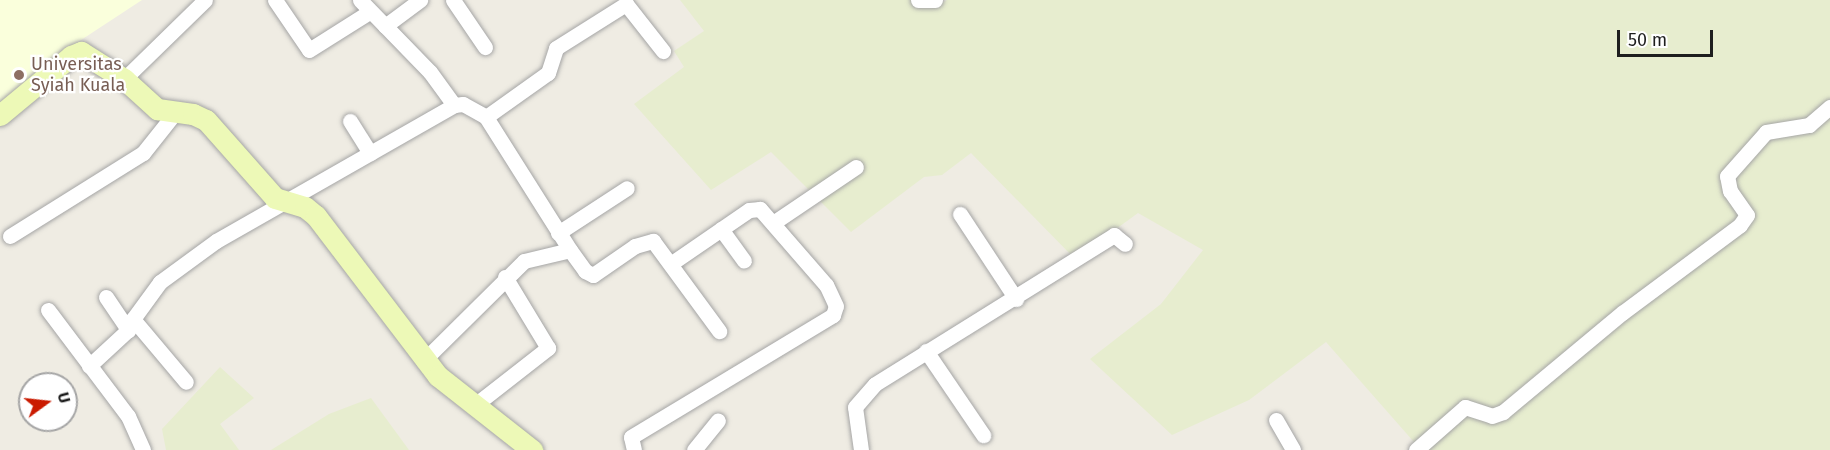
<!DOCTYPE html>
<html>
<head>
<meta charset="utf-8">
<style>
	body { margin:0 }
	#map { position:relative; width:1830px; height:450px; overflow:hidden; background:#efece3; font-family:"Fira Sans",sans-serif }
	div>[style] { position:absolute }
	.education>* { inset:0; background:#faffdc }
	.farmland>* { inset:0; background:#e7edcf }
	.roads { filter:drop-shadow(0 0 2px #a5a5a5) drop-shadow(0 0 2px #a5a5a5) }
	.street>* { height:15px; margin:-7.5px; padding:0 7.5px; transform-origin:7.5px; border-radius:7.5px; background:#fff }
	.secondary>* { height:21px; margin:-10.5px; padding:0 10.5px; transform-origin:10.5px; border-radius:10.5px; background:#edf9b7 }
	.dots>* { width:16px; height:16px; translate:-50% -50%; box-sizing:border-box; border:3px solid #fff; border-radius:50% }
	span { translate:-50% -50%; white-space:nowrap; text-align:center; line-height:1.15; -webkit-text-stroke:4.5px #fff; paint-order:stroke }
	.education-label { font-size:18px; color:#785e54 }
	.left { translate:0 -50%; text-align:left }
	.north { position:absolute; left:18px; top:372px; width:60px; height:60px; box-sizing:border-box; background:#fff; border:2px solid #a5a5a5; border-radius:50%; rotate:75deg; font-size:16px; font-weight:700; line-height:24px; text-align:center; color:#1e1e1e }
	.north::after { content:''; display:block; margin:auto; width:21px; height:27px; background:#ca1b01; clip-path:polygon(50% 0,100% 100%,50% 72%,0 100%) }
	.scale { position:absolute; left:1617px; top:30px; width:96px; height:27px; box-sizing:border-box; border:3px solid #1e1e1e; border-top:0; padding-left:8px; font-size:18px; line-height:21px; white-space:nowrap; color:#1e1e1e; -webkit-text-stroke:4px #fff; paint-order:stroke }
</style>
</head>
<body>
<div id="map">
	<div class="education">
		<i style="clip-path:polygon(0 0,142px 0,78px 42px,0 109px)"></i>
	</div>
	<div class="farmland">
		<i style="clip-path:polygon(680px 0,927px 0,935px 6px,947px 0,1830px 0,1830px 450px,1421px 450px,1326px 342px,1249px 400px,1172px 435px,1090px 359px,1161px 304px,1203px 250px,1138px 213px,1075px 259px,971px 153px,942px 175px,924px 177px,851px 232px,771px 152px,711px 190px,634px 104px,684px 67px,674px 51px,704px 31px)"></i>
		<i style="clip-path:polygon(220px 367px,254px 398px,220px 424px,239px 450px,166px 450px,162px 429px)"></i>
		<i style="clip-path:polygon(371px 398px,409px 450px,271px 450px,329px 414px)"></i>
	</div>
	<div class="roads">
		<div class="street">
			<i style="left:275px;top:0;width:60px;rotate:55.8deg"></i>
			<i style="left:309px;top:50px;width:71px;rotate:-32.3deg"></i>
			<i style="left:360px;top:0;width:100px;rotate:45.8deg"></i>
			<i style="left:430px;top:72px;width:41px;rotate:54deg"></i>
			<i style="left:453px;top:0;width:57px;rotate:55.8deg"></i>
			<i style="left:918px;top:0;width:17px"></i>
			<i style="left:385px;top:26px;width:44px;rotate:-36.6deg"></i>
			<i style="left:124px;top:79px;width:113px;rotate:-44.3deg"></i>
			<i style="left:350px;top:121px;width:38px;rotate:58deg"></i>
			<i style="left:960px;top:214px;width:102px;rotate:56.6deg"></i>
			<i style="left:773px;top:223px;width:100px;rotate:-34deg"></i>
			<i style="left:721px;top:229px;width:39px;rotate:54deg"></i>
			<i style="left:558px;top:233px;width:82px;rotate:-33.1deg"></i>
			<i style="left:10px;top:236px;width:157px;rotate:-32deg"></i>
			<i style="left:143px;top:153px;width:50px;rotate:-51.5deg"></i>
			<i style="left:570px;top:250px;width:26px;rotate:54deg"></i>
			<i style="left:585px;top:271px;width:9px;rotate:27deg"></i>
			<i style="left:593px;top:275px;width:51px;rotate:-34.6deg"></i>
			<i style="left:635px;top:246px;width:19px;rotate:-16deg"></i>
			<i style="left:653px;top:241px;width:112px;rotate:53.7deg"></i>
			<i style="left:106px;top:297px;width:40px;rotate:56deg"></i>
			<i style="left:48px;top:310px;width:133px;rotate:53deg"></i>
			<i style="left:128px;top:416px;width:37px;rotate:66deg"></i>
			<i style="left:133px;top:319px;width:46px;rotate:-53.9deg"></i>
			<i style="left:160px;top:282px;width:69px;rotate:-36.2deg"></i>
			<i style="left:216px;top:241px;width:274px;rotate:-29.7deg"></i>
			<i style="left:454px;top:105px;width:9px;rotate:-6deg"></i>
			<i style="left:463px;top:104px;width:26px;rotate:29deg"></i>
			<i style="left:926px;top:351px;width:102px;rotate:55.8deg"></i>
			<i style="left:423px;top:361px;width:142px;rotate:-44.7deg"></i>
			<i style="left:524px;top:261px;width:47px;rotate:-13.4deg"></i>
			<i style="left:570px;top:250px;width:157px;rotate:-122.3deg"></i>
			<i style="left:486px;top:117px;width:76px;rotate:-35.4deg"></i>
			<i style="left:548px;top:73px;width:26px;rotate:-72deg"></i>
			<i style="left:556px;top:48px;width:83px;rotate:-32.2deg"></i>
			<i style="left:626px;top:4px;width:60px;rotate:51.8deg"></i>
			<i style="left:89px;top:366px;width:53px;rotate:-42.7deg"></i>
			<i style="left:128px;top:330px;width:12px;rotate:-66deg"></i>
			<i style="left:133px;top:319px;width:82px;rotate:49.9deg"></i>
			<i style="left:475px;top:405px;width:93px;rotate:-38deg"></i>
			<i style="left:548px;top:348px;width:83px;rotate:-121.2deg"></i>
			<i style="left:1276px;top:420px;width:34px;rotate:60deg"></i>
			<i style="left:634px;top:450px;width:13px;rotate:-103deg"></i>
			<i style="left:631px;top:437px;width:236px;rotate:-31.1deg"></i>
			<i style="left:833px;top:315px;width:9px;rotate:-72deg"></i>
			<i style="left:836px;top:306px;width:23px;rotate:-115deg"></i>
			<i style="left:826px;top:285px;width:101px;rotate:-131deg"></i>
			<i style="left:760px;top:209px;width:11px;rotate:175deg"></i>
			<i style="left:749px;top:210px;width:93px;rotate:145.5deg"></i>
			<i style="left:694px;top:450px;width:38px;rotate:-51deg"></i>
			<i style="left:861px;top:450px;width:43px;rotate:-97.9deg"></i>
			<i style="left:855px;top:407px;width:30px;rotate:-49deg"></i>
			<i style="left:875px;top:384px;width:282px;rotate:-31.9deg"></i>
			<i style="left:1114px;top:235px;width:14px;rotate:39deg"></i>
			<i style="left:1416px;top:450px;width:65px;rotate:-41.3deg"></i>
			<i style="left:1465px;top:407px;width:28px;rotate:18deg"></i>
			<i style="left:1492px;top:416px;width:12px;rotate:-20deg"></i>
			<i style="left:1503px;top:412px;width:155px;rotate:-39.8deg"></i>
			<i style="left:1622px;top:313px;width:147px;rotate:-36.7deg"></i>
			<i style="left:1740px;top:225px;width:12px;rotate:-55deg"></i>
			<i style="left:1747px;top:215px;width:29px;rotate:-125deg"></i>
			<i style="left:1730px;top:191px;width:15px;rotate:-101deg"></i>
			<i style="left:1727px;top:176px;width:59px;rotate:-48.4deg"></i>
			<i style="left:1766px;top:132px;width:44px;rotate:-9.2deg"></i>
			<i style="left:1809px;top:125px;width:28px;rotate:-41deg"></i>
		</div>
		<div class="secondary">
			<i style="left:0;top:115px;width:92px;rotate:-39.7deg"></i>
			<i style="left:71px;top:56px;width:11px;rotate:-22deg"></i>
			<i style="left:81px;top:52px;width:51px;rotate:32.1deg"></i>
			<i style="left:124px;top:79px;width:45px;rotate:42.3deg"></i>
			<i style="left:157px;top:109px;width:36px;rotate:8deg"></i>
			<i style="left:193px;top:114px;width:14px;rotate:25deg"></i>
			<i style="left:206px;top:120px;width:104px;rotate:48.5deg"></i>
			<i style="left:275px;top:198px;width:31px;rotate:17deg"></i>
			<i style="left:305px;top:207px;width:14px;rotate:39deg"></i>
			<i style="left:316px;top:216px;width:201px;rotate:52.7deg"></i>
			<i style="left:438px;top:376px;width:120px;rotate:38.2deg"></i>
		</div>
	</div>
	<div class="dots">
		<i style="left:19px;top:75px;background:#8d6e63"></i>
	</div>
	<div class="education-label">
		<span class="left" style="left:31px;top:75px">Universitas<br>Syiah Kuala</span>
	</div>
	<div class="north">U</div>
	<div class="scale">50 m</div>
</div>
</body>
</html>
